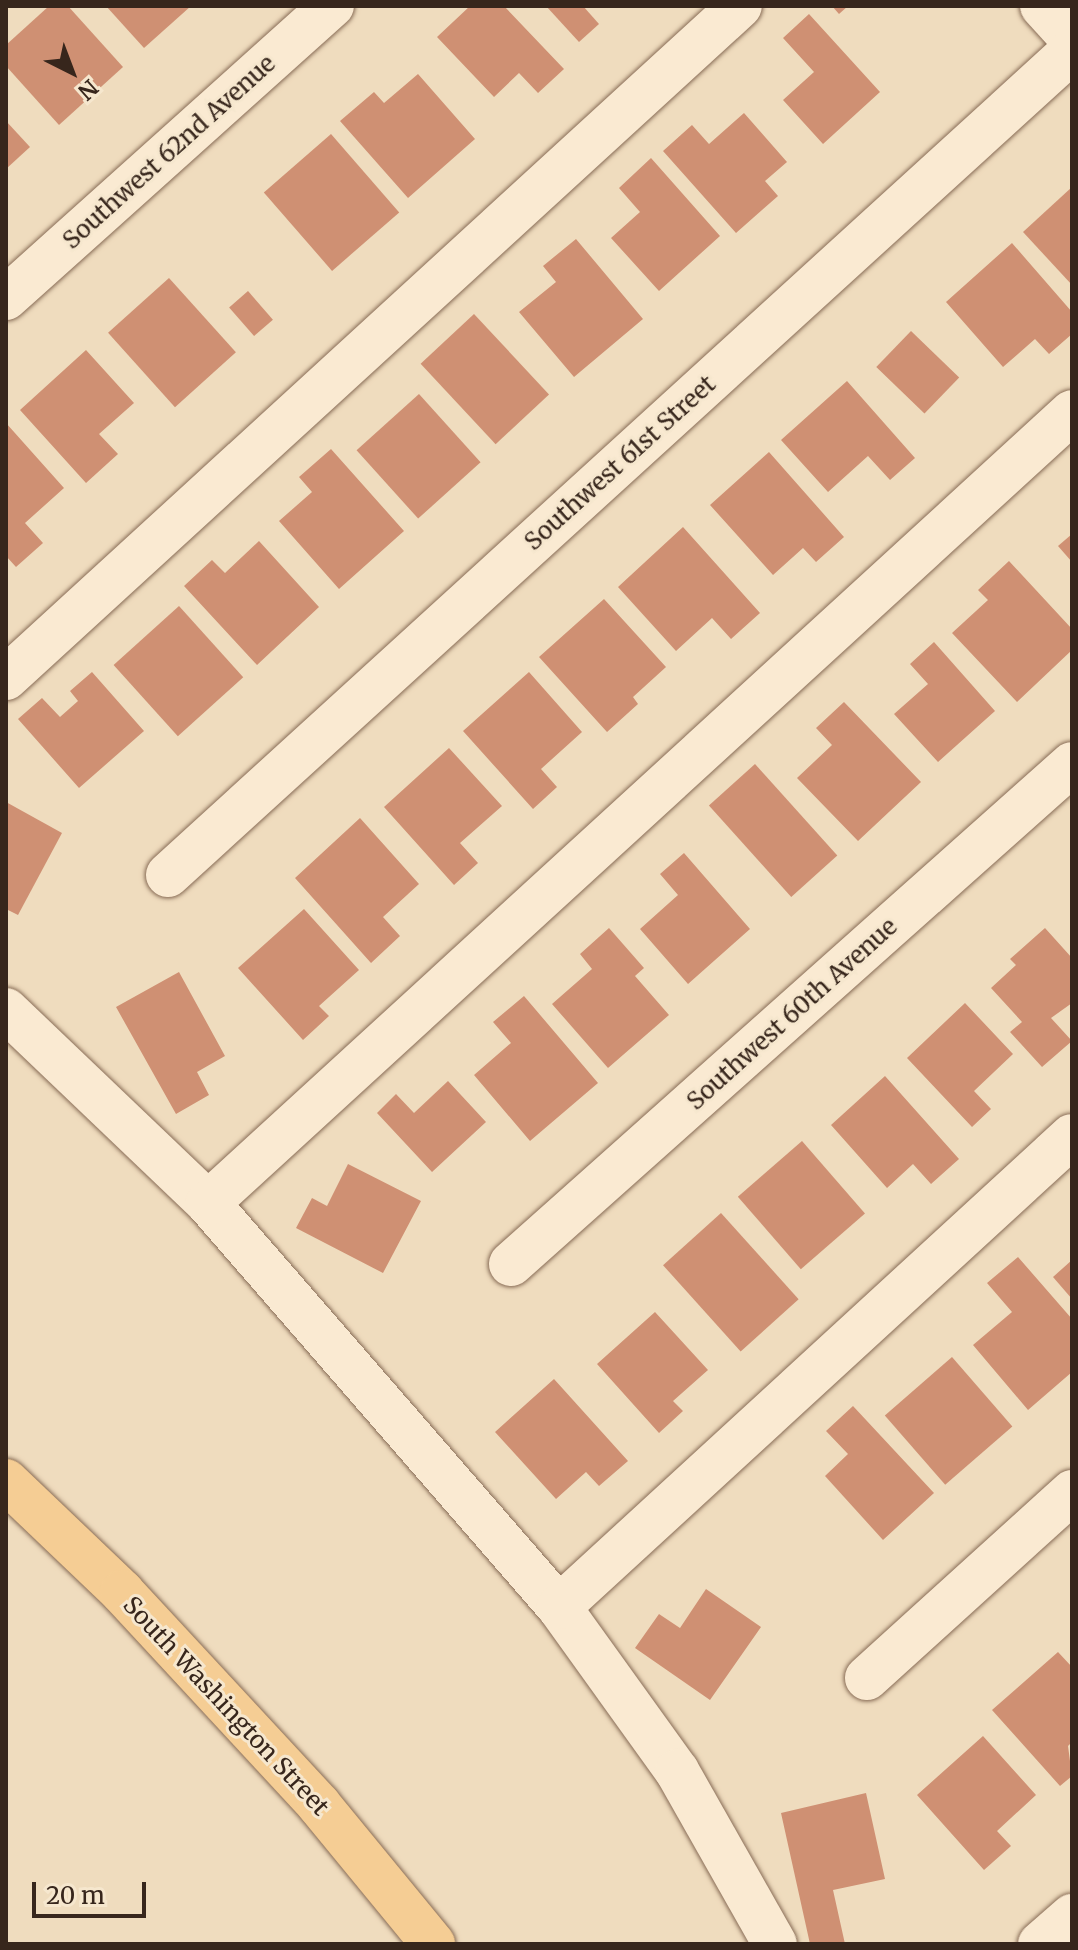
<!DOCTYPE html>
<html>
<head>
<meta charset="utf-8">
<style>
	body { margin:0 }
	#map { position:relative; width:1078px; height:1950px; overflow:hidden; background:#efdcbe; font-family:Merriweather,serif }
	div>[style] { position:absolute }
	.building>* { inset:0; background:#cf9073; transform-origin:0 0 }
	.roads { filter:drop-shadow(0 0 2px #886c56) drop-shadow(0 0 2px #886c56) }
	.minor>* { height:44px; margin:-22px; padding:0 22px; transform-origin:22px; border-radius:22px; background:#faead2 }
	.major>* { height:44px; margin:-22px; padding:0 22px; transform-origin:22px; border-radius:22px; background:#f5cd94 }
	span { translate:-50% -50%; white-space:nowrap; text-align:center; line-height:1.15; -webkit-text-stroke:6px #f6e7ce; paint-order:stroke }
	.street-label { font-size:24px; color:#37261c }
	.frame { position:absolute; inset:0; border:8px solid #37261c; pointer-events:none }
	.north { position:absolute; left:32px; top:32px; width:80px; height:80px; -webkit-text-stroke:6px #f6e7ce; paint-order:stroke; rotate:138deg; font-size:22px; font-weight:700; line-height:32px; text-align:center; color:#37261c }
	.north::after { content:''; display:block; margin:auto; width:28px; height:36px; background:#37261c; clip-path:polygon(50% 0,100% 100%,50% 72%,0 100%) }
	.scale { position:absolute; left:32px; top:1882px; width:114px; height:36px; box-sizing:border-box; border:4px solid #37261c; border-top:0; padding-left:10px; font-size:24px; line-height:28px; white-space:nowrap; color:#37261c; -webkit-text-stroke:6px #f6e7ce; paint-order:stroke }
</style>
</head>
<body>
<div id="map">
	<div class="building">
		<i style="clip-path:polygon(49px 6px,68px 6px,123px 67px,59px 125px,6px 66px,6px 45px)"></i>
		<i style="clip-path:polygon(106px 6px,191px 6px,144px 48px)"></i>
		<i style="clip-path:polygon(470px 6px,504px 6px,564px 69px,538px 93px,519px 73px,494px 97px,437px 37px)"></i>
		<i style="clip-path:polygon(546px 6px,583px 6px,599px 24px,579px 42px)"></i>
		<i style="clip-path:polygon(832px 6px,848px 6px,839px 14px)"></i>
		<i style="clip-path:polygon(809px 14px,880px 92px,823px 144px,783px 100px,814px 72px,783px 38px)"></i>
		<i style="clip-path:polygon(418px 74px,475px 139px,408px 198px,340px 121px,374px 92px,384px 103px)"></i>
		<i style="clip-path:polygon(744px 113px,787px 162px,765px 181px,778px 196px,736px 233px,663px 151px,692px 125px,709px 144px)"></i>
		<i style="clip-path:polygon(6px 121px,30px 147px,6px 169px)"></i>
		<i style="left:331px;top:134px;width:104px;height:89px;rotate:49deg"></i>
		<i style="clip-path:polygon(651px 158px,720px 236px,659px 291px,611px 238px,640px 212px,619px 188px)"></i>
		<i style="clip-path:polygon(1072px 187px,1072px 285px,1023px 232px)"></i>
		<i style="clip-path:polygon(576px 239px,643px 319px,574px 377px,519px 312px,556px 282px,543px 266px)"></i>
		<i style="clip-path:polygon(1012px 243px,1072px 312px,1072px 334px,1049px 354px,1035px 339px,1003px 367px,946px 302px)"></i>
		<i style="left:169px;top:278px;width:100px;height:82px;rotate:48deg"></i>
		<i style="left:248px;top:291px;width:38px;height:25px;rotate:49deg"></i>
		<i style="left:474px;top:314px;width:110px;height:73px;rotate:47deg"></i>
		<i style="left:911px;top:331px;width:67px;height:50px;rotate:44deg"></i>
		<i style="clip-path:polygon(86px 350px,134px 403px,99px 434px,118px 454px,86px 483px,20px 410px)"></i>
		<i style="clip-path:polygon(847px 381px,915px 458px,890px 480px,868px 456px,828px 492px,781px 440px)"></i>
		<i style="left:419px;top:394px;width:92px;height:84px;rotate:48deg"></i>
		<i style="clip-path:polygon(6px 423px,64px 488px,25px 523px,43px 543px,16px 567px,6px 556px)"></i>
		<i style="clip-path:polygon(331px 449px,404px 531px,339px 589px,279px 521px,312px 492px,299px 477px)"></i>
		<i style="clip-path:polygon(769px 452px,844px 537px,816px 562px,803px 548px,773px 575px,710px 505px)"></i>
		<i style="clip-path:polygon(683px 527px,760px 613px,731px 639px,712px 618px,676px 651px,618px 587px)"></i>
		<i style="clip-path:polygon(1072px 534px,1072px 562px,1058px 546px)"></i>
		<i style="clip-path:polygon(259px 541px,319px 607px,257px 665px,184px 586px,212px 560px,225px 573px)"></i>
		<i style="clip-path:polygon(1009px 561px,1072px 629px,1072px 650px,1017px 702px,952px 633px,988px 600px,978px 590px)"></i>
		<i style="clip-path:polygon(604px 599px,666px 667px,633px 697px,638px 704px,607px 732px,539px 657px)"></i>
		<i style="left:179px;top:606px;width:96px;height:88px;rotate:48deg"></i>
		<i style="clip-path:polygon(934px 642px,995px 711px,938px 762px,894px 714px,928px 684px,910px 664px)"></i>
		<i style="clip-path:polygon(92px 672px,144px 731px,79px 788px,18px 719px,42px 698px,60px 717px,78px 701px,70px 691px)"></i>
		<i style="clip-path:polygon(529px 672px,582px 732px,541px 769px,557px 787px,533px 809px,463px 731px)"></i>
		<i style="clip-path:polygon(844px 702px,921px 782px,858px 841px,797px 778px,832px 745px,816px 728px)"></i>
		<i style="clip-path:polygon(449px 748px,502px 806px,460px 843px,478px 863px,454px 885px,384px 807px)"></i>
		<i style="left:755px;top:764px;width:123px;height:62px;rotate:48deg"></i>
		<i style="clip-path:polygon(6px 802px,62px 833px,18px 915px,6px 909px)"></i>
		<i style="clip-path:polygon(360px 818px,419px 884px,383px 917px,400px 936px,371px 963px,295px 878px)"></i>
		<i style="clip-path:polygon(684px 853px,750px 929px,688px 984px,640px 929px,678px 895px,660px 874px)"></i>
		<i style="clip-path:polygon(304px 909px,359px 970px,319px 1006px,329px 1016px,303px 1040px,238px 968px)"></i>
		<i style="clip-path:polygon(609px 928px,644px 968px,635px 976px,669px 1015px,608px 1068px,552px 1004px,592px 969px,580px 954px)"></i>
		<i style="clip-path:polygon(1045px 928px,1072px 958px,1072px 1003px,1051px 1018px,1072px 1041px,1042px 1067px,1010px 1032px,1022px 1022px,991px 988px,1016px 965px,1010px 959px)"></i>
		<i style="clip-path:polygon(179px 972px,225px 1056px,197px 1072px,209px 1095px,176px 1114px,116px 1007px)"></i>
		<i style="clip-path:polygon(524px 996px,598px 1083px,530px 1141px,474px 1075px,511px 1043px,493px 1022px)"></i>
		<i style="clip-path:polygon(965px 1003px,1013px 1054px,974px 1091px,991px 1109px,972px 1127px,907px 1058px)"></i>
		<i style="clip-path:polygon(885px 1076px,959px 1159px,931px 1184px,913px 1164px,887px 1188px,831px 1125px)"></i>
		<i style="clip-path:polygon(448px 1081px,486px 1122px,432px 1172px,377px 1113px,396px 1094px,414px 1113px)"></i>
		<i style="left:802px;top:1141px;width:96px;height:85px;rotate:49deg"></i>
		<i style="clip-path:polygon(348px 1164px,421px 1201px,383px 1273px,296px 1228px,312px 1198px,327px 1206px)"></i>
		<i style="left:721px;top:1213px;width:116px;height:78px;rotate:48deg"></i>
		<i style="clip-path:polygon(1018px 1257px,1072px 1319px,1072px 1372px,1028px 1410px,973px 1345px,1012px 1312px,987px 1283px)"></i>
		<i style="clip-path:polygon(1072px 1260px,1072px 1299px,1053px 1277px)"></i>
		<i style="clip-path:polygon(655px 1312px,708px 1370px,673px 1401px,683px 1411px,659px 1433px,597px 1364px)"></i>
		<i style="left:952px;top:1357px;width:92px;height:89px;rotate:49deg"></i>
		<i style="clip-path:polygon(554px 1379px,628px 1461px,599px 1486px,586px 1472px,556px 1499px,495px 1432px)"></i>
		<i style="clip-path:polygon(853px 1406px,934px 1493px,883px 1540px,825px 1476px,848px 1454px,826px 1431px)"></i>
		<i style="clip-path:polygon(706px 1589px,761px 1627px,710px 1700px,635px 1648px,659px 1614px,680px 1628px)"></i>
		<i style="clip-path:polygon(1058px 1652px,1072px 1667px,1072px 1742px,1068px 1746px,1072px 1776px,1060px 1786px,992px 1710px)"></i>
		<i style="clip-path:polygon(983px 1736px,1036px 1795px,997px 1831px,1011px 1846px,984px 1870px,917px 1795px)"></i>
		<i style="clip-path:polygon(866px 1793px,885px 1879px,833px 1890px,845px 1944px,810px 1944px,781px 1813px)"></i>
	</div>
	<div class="roads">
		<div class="minor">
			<i style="left:1042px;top:6px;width:45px;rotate:47.7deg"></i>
			<i style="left:6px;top:298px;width:438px;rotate:-41.9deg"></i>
			<i style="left:6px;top:678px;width:995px;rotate:-42.48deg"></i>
			<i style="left:168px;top:875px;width:1223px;rotate:-42.35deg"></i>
			<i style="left:6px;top:1010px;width:279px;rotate:43.7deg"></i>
			<i style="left:208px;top:1203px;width:535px;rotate:49.02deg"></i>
			<i style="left:559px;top:1607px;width:202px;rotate:54.3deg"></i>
			<i style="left:677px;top:1771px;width:199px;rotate:60.5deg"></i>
			<i style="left:208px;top:1203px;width:1171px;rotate:-42.47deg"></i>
			<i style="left:511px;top:1264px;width:751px;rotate:-41.71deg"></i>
			<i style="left:559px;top:1607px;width:696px;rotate:-42.56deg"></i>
			<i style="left:867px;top:1678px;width:277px;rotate:-42.2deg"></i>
			<i style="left:1040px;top:1944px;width:43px;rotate:-41.2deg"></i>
		</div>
		<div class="major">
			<i style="left:6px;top:1481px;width:161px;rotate:43.7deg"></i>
			<i style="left:122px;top:1592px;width:290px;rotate:47.2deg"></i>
			<i style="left:319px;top:1805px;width:180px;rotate:50.6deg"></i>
		</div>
	</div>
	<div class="street-label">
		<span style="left:169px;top:152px;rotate:-42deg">Southwest 62nd Avenue</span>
		<span style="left:620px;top:463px;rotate:-42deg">Southwest 61st Street</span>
		<span style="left:792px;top:1014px;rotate:-42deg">Southwest 60th Avenue</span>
		<span style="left:226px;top:1706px;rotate:47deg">South Washington Street</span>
	</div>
	<div class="frame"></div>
	<div class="north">N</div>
	<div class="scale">20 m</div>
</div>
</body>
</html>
